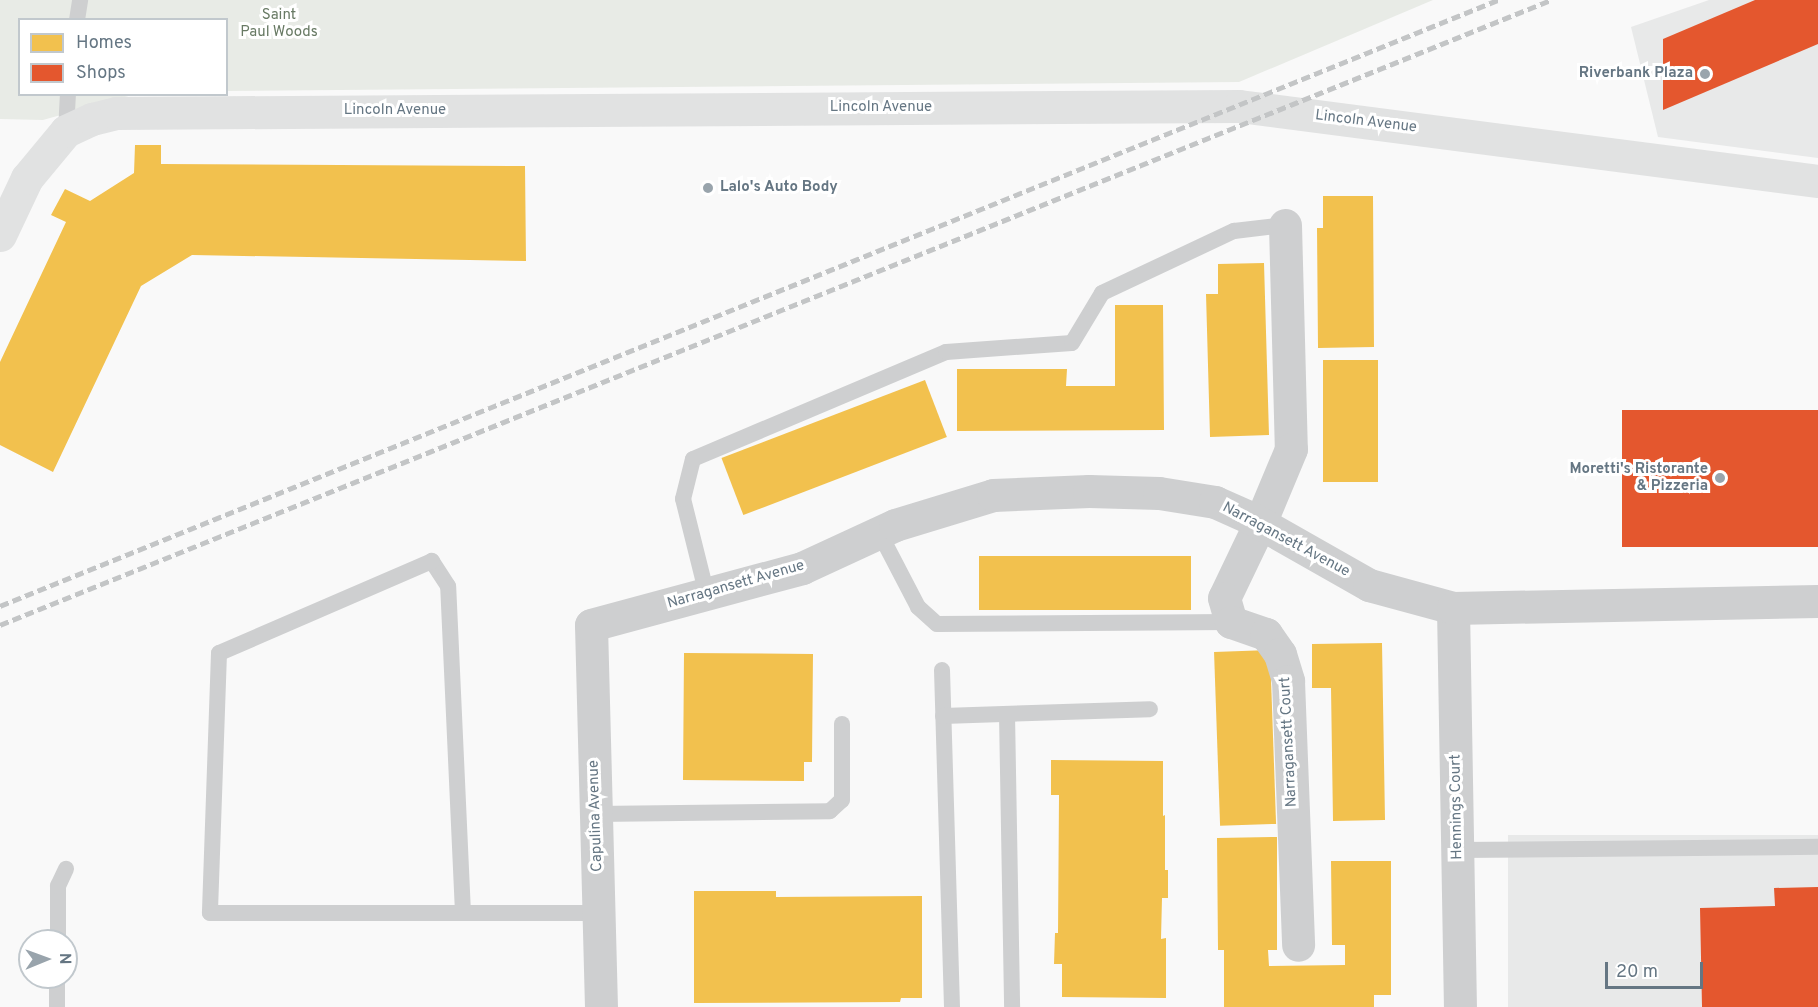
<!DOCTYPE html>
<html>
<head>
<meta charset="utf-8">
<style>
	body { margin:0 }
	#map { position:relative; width:1818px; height:1007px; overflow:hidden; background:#f9f9f9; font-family:Overpass,sans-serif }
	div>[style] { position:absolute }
	.built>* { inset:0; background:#e8e9e9; transform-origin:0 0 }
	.green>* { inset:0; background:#e8ebe6 }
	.homes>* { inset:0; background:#f2c14e; transform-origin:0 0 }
	.shops>* { inset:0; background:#e4572e; transform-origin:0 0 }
	.lane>* { height:16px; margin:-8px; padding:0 8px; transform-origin:8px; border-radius:8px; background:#cecfd0 }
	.street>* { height:33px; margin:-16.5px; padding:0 16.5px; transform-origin:16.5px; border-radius:16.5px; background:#cecfd0 }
	.secondary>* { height:33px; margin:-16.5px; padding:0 16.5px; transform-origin:16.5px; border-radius:16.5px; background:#e1e2e2 }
	.rail>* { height:4.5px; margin-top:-2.25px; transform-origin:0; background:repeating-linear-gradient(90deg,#c3c5c6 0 9px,transparent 0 13.5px) }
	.dots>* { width:16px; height:16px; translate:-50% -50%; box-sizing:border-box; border:3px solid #fff; border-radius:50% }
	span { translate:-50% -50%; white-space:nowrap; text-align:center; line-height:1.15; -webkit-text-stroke:6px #fff; paint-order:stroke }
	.park-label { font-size:15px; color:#687a64 }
	.poi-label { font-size:15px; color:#657683; font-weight:700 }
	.right { translate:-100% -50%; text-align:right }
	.left { translate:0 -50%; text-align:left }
	.street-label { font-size:15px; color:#657683 }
	.legend { position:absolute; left:18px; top:18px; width:210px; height:78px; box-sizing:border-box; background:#fff; border:2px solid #c1c8cd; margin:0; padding:8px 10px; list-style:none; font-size:18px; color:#657683 }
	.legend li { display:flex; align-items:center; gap:12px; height:30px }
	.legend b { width:30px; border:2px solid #c1c8cd }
	.north { position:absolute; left:18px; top:929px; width:60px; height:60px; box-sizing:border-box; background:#fff; border:2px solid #c1c8cd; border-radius:50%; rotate:89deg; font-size:16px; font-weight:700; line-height:24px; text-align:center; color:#657683 }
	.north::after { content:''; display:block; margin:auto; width:21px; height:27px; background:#99a4ac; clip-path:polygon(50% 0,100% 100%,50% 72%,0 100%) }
	.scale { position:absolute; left:1605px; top:962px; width:98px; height:27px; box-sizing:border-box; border:3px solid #657683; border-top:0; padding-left:8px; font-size:18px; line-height:21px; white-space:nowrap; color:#657683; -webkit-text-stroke:4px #fff; paint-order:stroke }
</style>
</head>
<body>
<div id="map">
	<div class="built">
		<i style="clip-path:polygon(1709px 0,1818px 0,1818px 158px,1658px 137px,1631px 27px)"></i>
		<i style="left:1818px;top:835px;width:172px;height:310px;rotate:90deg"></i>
	</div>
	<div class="green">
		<i style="clip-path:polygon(0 0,1433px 0,1239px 82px,227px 91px,226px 20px,20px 20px,20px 94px,132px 95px,43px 120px,0 119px)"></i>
	</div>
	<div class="homes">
		<i style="clip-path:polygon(135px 145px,161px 145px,161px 164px,525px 166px,526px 261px,192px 255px,141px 286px,53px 472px,0 445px,0 362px,66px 222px,51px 215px,65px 189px,90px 201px,134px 173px)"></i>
		<i style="clip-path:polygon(1323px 196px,1373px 196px,1374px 347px,1318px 348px,1317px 228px,1323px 228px)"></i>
		<i style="clip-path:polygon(1264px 263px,1269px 435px,1210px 437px,1206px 294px,1218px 294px,1218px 264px)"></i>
		<i style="clip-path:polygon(1115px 305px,1163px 305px,1164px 430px,957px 431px,957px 369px,1067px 369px,1066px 386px,1115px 386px)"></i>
		<i style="left:1323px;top:360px;width:55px;height:122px"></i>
		<i style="left:925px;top:380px;width:61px;height:218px;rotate:69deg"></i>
		<i style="left:979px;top:556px;width:212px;height:54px"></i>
		<i style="clip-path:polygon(1382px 643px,1385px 820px,1333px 821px,1331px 688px,1312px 688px,1312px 644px)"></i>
		<i style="left:1270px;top:650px;width:174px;height:56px;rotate:88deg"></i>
		<i style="clip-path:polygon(684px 653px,813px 654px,812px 762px,804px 762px,804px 781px,683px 780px)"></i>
		<i style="clip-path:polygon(1051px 760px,1163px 761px,1163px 816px,1165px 815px,1165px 870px,1168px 870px,1168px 898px,1162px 898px,1161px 939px,1166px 938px,1166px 998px,1062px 997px,1062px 964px,1054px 964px,1055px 933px,1058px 933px,1059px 795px,1051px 795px)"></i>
		<i style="clip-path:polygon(1277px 837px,1277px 950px,1268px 950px,1269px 966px,1345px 965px,1345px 945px,1332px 945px,1331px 861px,1391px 861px,1391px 995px,1374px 995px,1374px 1007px,1224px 1007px,1224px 950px,1218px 950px,1217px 838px)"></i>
		<i style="clip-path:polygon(694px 891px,776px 891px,776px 897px,922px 896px,922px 998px,901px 998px,900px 1002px,694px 1003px)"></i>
	</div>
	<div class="shops">
		<i style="clip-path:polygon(1755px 0,1818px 0,1818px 44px,1663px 110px,1663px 39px)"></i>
		<i style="left:1622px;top:410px;width:196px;height:137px"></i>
		<i style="clip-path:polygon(1818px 887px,1818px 1007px,1702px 1007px,1700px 908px,1775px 906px,1774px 888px)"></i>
	</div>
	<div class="lane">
		<i style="left:77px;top:20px;width:20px;rotate:-81deg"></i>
		<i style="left:66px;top:131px;width:37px;rotate:-87deg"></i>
		<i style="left:879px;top:532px;width:85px;rotate:62.5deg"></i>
		<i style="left:918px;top:607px;width:25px;rotate:42deg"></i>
		<i style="left:937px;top:624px;width:294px;rotate:-0.4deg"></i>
		<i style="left:707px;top:595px;width:99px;rotate:-104deg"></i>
		<i style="left:683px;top:499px;width:41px;rotate:-76deg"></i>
		<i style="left:693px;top:459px;width:275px;rotate:-22.9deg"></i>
		<i style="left:946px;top:352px;width:126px;rotate:-4.1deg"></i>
		<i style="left:1072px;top:343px;width:58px;rotate:-59deg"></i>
		<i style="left:1102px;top:293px;width:146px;rotate:-25.2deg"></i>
		<i style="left:1234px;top:231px;width:51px;rotate:-6.7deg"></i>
		<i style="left:942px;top:670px;width:337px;rotate:88.3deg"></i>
		<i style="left:1007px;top:714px;width:293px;rotate:89deg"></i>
		<i style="left:943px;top:716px;width:207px;rotate:-1.9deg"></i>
		<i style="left:596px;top:814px;width:234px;rotate:-0.7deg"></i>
		<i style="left:830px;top:811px;width:16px;rotate:-43deg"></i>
		<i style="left:842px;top:800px;width:76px;rotate:-90deg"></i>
		<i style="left:1457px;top:850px;width:361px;rotate:-0.5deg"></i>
		<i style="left:463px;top:913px;width:327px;rotate:-92.6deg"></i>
		<i style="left:448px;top:586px;width:30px;rotate:-123deg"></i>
		<i style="left:432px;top:561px;width:232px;rotate:156.6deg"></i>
		<i style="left:219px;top:653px;width:260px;rotate:92deg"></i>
		<i style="left:210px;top:913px;width:389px"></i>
		<i style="left:58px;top:941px;width:55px;rotate:-90deg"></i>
		<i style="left:58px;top:886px;width:19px;rotate:-65deg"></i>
		<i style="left:57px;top:1007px;width:30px;rotate:-90deg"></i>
	</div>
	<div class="street">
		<i style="left:1285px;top:225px;width:224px;rotate:88.5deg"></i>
		<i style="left:1291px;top:449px;width:80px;rotate:112.7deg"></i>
		<i style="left:1260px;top:523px;width:83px;rotate:115.6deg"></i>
		<i style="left:1224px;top:598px;width:25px;rotate:74deg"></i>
		<i style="left:1231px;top:622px;width:37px;rotate:19deg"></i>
		<i style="left:1266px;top:634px;width:24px;rotate:55deg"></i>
		<i style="left:1280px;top:654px;width:28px;rotate:73deg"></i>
		<i style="left:1288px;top:681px;width:264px;rotate:87.8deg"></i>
		<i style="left:1453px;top:608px;width:399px;rotate:89deg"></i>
		<i style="left:601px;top:1007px;width:382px;rotate:-91.5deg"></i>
		<i style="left:591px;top:625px;width:219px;rotate:-15.1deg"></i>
		<i style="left:802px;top:568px;width:102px;rotate:-24.8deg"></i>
		<i style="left:895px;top:525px;width:102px;rotate:-17deg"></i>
		<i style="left:993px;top:495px;width:96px;rotate:-2.4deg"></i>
		<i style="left:1089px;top:491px;width:70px;rotate:1.6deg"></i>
		<i style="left:1159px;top:493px;width:57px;rotate:9.1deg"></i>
		<i style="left:1215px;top:502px;width:39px;rotate:24deg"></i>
		<i style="left:1251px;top:518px;width:136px;rotate:29.6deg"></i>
		<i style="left:1369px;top:585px;width:87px;rotate:15.3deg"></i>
		<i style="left:1453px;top:608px;width:365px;rotate:-1.1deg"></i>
	</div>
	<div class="secondary">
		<i style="left:0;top:235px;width:63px;rotate:-64.7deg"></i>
		<i style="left:27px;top:178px;width:61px;rotate:-50.3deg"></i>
		<i style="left:66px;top:131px;width:29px;rotate:-25deg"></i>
		<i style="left:92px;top:119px;width:25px;rotate:-14deg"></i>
		<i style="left:116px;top:113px;width:1123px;rotate:-0.36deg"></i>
		<i style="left:1239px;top:106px;width:584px;rotate:7.38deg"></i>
	</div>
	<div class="rail">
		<i style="left:0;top:606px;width:1616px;rotate:-22.03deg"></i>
		<i style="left:0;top:625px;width:1672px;rotate:-21.95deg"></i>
	</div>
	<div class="dots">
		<i style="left:1705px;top:74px;background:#99a4ac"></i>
		<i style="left:708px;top:188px;background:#99a4ac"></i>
		<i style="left:1720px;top:478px;background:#99a4ac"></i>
	</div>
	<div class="park-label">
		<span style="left:279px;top:24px">Saint<br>Paul Woods</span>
	</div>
	<div class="poi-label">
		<span class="right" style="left:1693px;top:74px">Riverbank Plaza</span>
		<span class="left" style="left:720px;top:188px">Lalo's Auto Body</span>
		<span class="right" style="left:1708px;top:478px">Moretti's Ristorante<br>&amp; Pizzeria</span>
	</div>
	<div class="street-label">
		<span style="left:881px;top:108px">Lincoln Avenue</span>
		<span style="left:395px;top:111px">Lincoln Avenue</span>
		<span style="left:1366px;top:122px;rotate:7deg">Lincoln Avenue</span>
		<span style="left:1286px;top:540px;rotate:28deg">Narragansett Avenue</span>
		<span style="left:736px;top:585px;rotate:-16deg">Narragansett Avenue</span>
		<span style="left:1289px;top:742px;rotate:-93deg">Narragansett Court</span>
		<span style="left:1457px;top:807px;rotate:-91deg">Hennings Court</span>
		<span style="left:596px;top:816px;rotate:-92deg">Capulina Avenue</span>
	</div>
	<ul class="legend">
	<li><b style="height:16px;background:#f2c14e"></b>Homes</li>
	<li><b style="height:16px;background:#e4572e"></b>Shops</li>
	</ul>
	<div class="north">N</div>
	<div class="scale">20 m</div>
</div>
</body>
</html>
